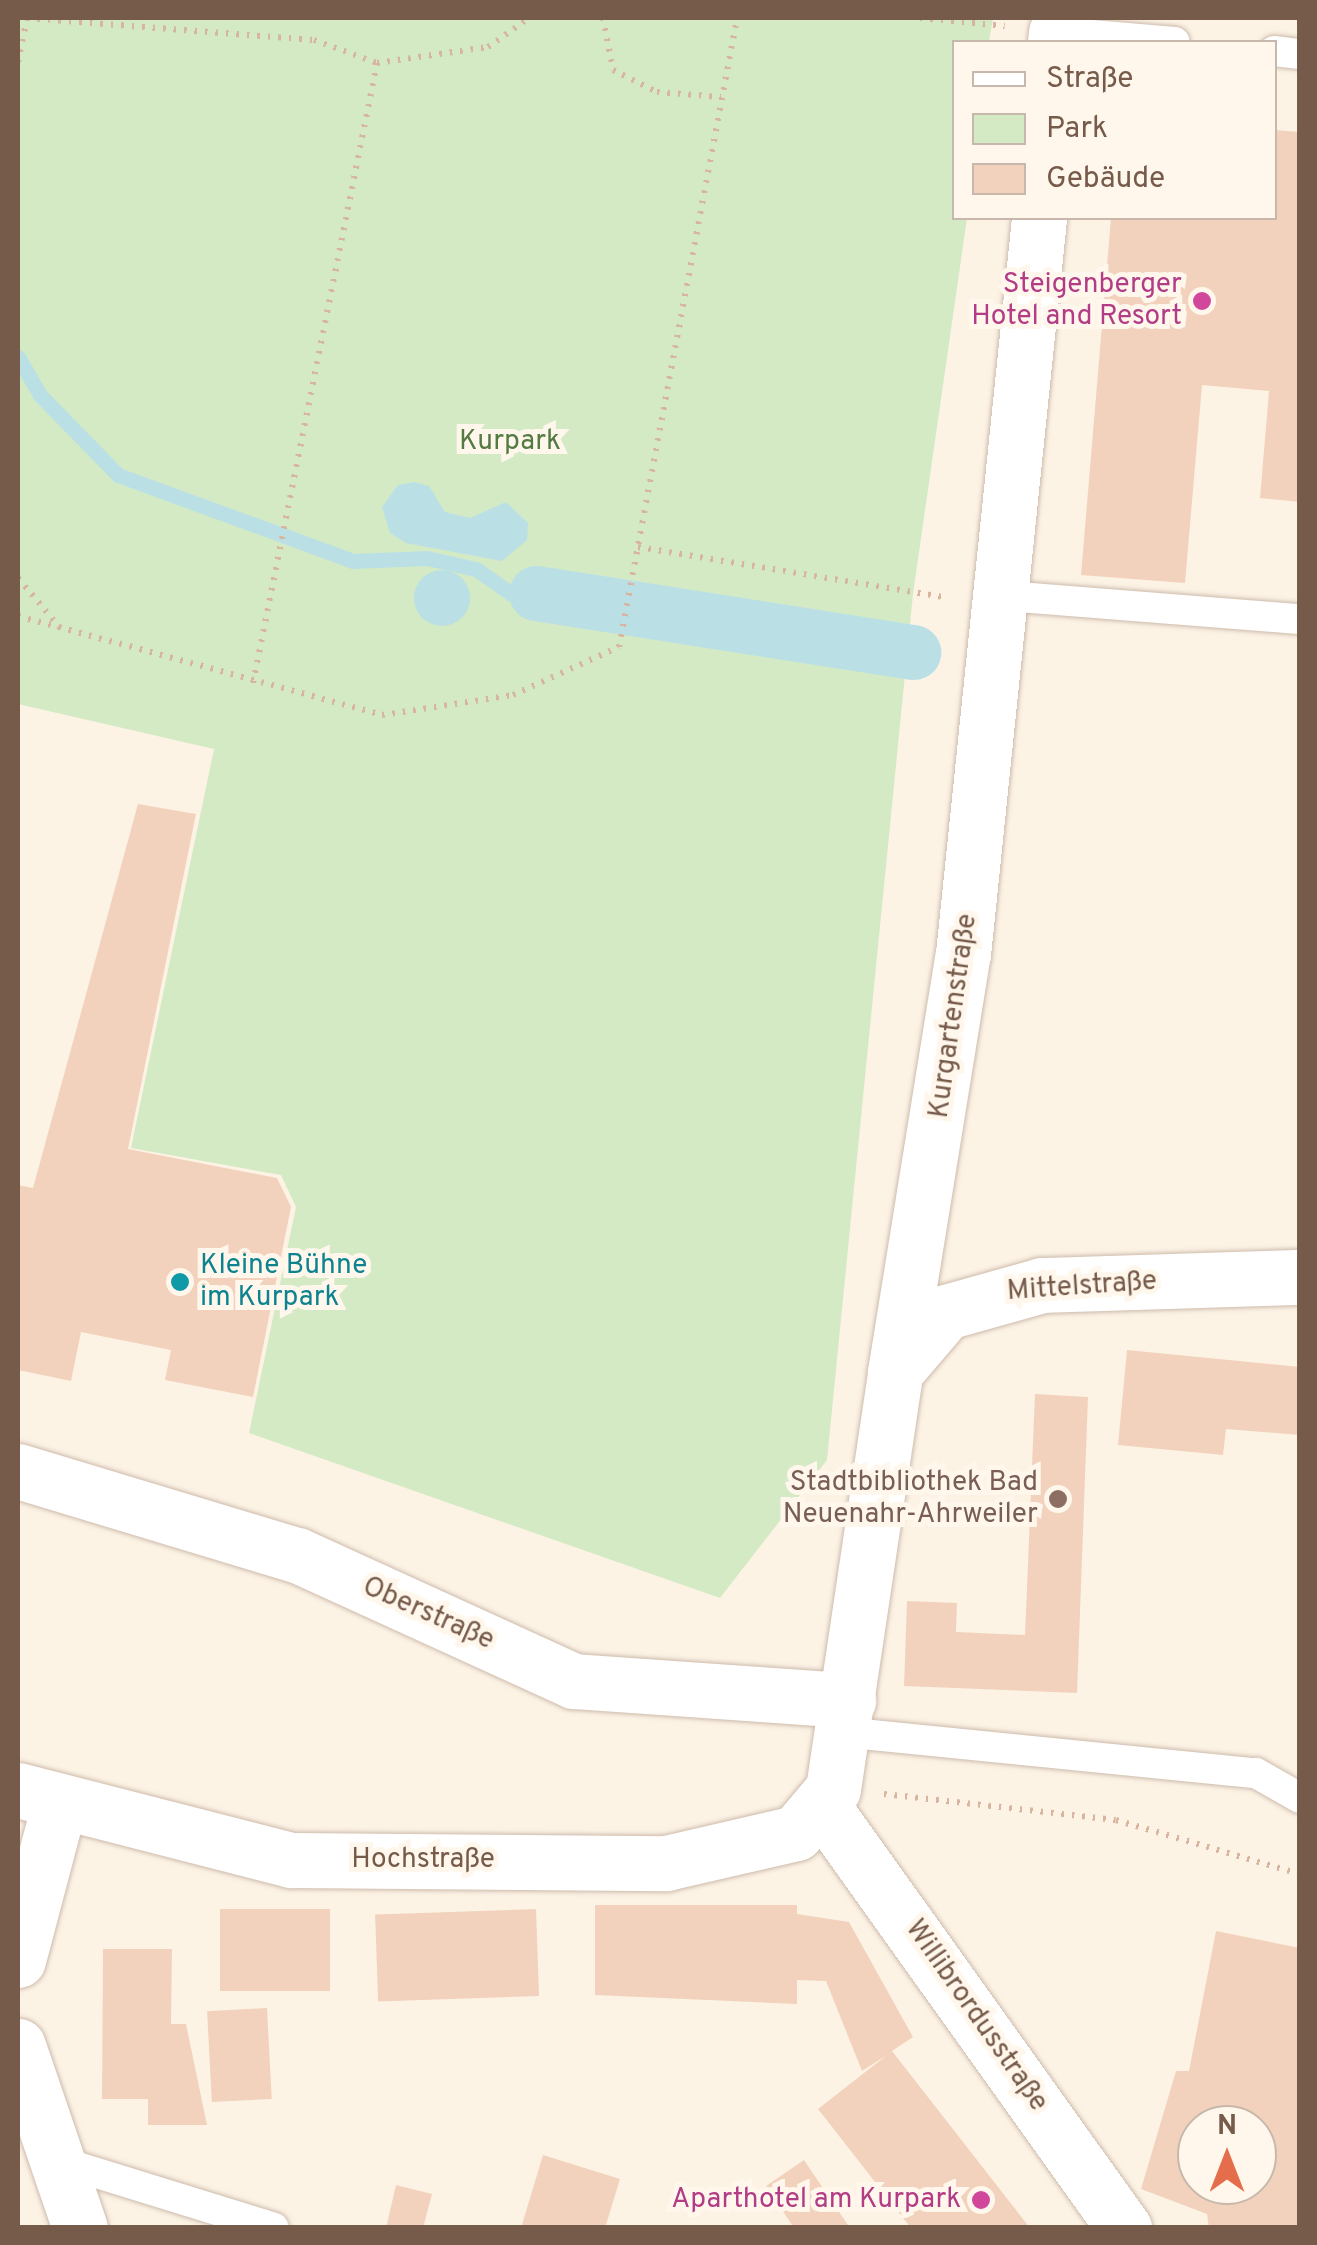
<!DOCTYPE html>
<html>
<head>
<meta charset="utf-8">
<style>
	body { margin:0 }
	#map { position:relative; width:1317px; height:2245px; overflow:hidden; background:#fcf3e5; font-family:Overpass,sans-serif }
	div>[style] { position:absolute }
	.green>* { inset:0; background:#d3eac4 }
	.water>* { inset:0; background:#bae0e6 }
	.round { border-radius:50% }
	.stream>* { height:15px; margin:-7.5px; padding:0 7.5px; transform-origin:7.5px; border-radius:7.5px; background:#bae0e6 }
	.canal>* { height:55px; margin:-27.5px; padding:0 27.5px; transform-origin:27.5px; border-radius:27.5px; background:#bae0e6 }
	.building>* { inset:0; background:#f2d2bd; transform-origin:0 0 }
	.path>* { height:6px; margin-top:-3px; transform-origin:0; background:repeating-linear-gradient(90deg,#d7b5a0 0 2.5px,transparent 0 10.5px) }
	.roads { filter:drop-shadow(0 0 2px #cebbac) drop-shadow(0 0 2px #cebbac) }
	.lane>* { height:30px; margin:-15px; padding:0 15px; transform-origin:15px; border-radius:15px; background:#fff }
	.street>* { height:55px; margin:-27.5px; padding:0 27.5px; transform-origin:27.5px; border-radius:27.5px; background:#fff }
	.secondary>* { height:55px; margin:-27.5px; padding:0 27.5px; transform-origin:27.5px; border-radius:27.5px; background:#fff }
	.dots>* { width:28px; height:28px; translate:-50% -50%; box-sizing:border-box; border:5px solid #fff7ec; border-radius:50% }
	span { translate:-50% -50%; white-space:nowrap; text-align:center; line-height:1.15; -webkit-text-stroke:10px #fff7ec; paint-order:stroke }
	.hotel-label { font-size:28px; color:#b23c85 }
	.right { translate:-100% -50%; text-align:right }
	.park-label { font-size:28px; color:#547b42 }
	.street-label { font-size:28px; color:#765a4a }
	.culture-label { font-size:28px; color:#0d838f }
	.left { translate:0 -50%; text-align:left }
	.education-label { font-size:28px; color:#785e54 }
	.frame { position:absolute; inset:0; border:20px solid #765a4a; pointer-events:none }
	.legend { position:absolute; left:952px; top:40px; width:325px; height:180px; box-sizing:border-box; background:#fff7ec; border:2px solid #c8b8ab; margin:0; padding:12px 18px; list-style:none; font-size:30px; color:#765a4a }
	.legend li { display:flex; align-items:center; gap:20px; height:50px }
	.legend b { width:50px; border:2px solid #c8b8ab }
	.north { position:absolute; left:1177px; top:2105px; width:100px; height:100px; box-sizing:border-box; background:#fff7ec; border:2px solid #c8b8ab; border-radius:50%; rotate:0deg; font-size:28px; font-weight:700; line-height:40px; text-align:center; color:#765a4a }
	.north::after { content:''; display:block; margin:auto; width:35px; height:45px; background:#e66d4b; clip-path:polygon(50% 0,100% 100%,50% 72%,0 100%) }
</style>
</head>
<body>
<div id="map">
	<div class="green">
		<i style="clip-path:polygon(18px 18px,993px 18px,989px 42px,954px 42px,954px 218px,967px 218px,913px 594px,827px 1460px,720px 1598px,249px 1433px,296px 1207px,281px 1175px,131px 1148px,214px 749px,18px 704px)"></i>
	</div>
	<div class="water">
		<i style="clip-path:polygon(414px 482px,429px 486px,445px 512px,470px 518px,506px 502px,528px 523px,527px 540px,502px 561px,406px 543px,390px 533px,382px 507px,398px 485px)"></i>
		<i class="round" style="left:414px;top:570px;width:56px;height:56px"></i>
	</div>
	<div class="stream">
		<i style="left:18px;top:357px;width:44px;rotate:59.9deg"></i>
		<i style="left:40px;top:395px;width:112px;rotate:45.7deg"></i>
		<i style="left:118px;top:475px;width:250px;rotate:20.1deg"></i>
		<i style="left:353px;top:561px;width:74px;rotate:-2.3deg"></i>
		<i style="left:427px;top:558px;width:50px;rotate:12.7deg"></i>
		<i style="left:476px;top:569px;width:42px;rotate:35.2deg"></i>
		<i style="left:510px;top:593px;width:26px"></i>
	</div>
	<div class="canal">
		<i style="left:536px;top:593px;width:382px;rotate:8.9deg"></i>
	</div>
	<div class="building">
		<i style="clip-path:polygon(1274px 130px,1300px 132px,1300px 502px,1260px 498px,1269px 391px,1202px 385px,1185px 583px,1081px 575px,1111px 218px,1274px 218px)"></i>
		<i style="clip-path:polygon(138px 804px,196px 814px,128px 1149px,277px 1178px,291px 1207px,253px 1397px,165px 1380px,171px 1350px,81px 1332px,71px 1381px,18px 1370px,18px 1185px,33px 1188px)"></i>
		<i style="clip-path:polygon(1127px 1350px,1300px 1367px,1300px 1435px,1226px 1429px,1223px 1455px,1118px 1445px)"></i>
		<i style="clip-path:polygon(1035px 1394px,1088px 1397px,1077px 1693px,904px 1686px,907px 1601px,957px 1603px,956px 1632px,1025px 1635px)"></i>
		<i style="clip-path:polygon(595px 1905px,797px 1905px,797px 1914px,849px 1922px,913px 2037px,892px 2051px,1030px 2228px,911px 2228px,818px 2109px,887px 2055px,862px 2071px,826px 1981px,797px 1980px,797px 2004px,595px 1995px)"></i>
		<i style="left:220px;top:1909px;width:110px;height:82px"></i>
		<i style="left:536px;top:1909px;width:87px;height:161px;rotate:88deg"></i>
		<i style="clip-path:polygon(evenodd,1216px 1931px,1300px 1948px,1300px 2228px,1209px 2228px,1207px 2214px,1141px 2189px,1176px 2071px,1189px 2071px,1216px 1931px,1197px 2125px,1257px 2125px,1257px 2185px,1197px 2185px,1197px 2125px)"></i>
		<i style="clip-path:polygon(103px 1949px,172px 1949px,171px 2024px,186px 2024px,207px 2125px,148px 2125px,148px 2099px,102px 2099px)"></i>
		<i style="left:267px;top:2008px;width:91px;height:60px;rotate:87deg"></i>
		<i style="clip-path:polygon(543px 2155px,620px 2179px,605px 2228px,521px 2228px)"></i>
		<i style="clip-path:polygon(804px 2160px,850px 2228px,794px 2228px,766px 2186px)"></i>
		<i style="clip-path:polygon(396px 2185px,432px 2194px,423px 2228px,386px 2228px)"></i>
	</div>
	<div class="path">
		<i style="left:603px;top:18px;width:53px;rotate:79.1deg"></i>
		<i style="left:613px;top:70px;width:49px;rotate:26.6deg"></i>
		<i style="left:657px;top:92px;width:64px;rotate:4.5deg"></i>
		<i style="left:920px;top:18px;width:85px;rotate:5.4deg"></i>
		<i style="left:18px;top:62px;width:45px;rotate:-78.4deg"></i>
		<i style="left:27px;top:18px;width:288px;rotate:4.4deg"></i>
		<i style="left:314px;top:40px;width:67px;rotate:20.1deg"></i>
		<i style="left:377px;top:63px;width:112px;rotate:-8.2deg"></i>
		<i style="left:488px;top:47px;width:50px;rotate:-35.3deg"></i>
		<i style="left:638px;top:547px;width:314px;rotate:9.3deg"></i>
		<i style="left:18px;top:578px;width:68px;rotate:49.8deg"></i>
		<i style="left:18px;top:616px;width:377px;rotate:15.2deg"></i>
		<i style="left:382px;top:715px;width:133px;rotate:-8.7deg"></i>
		<i style="left:513px;top:695px;width:116px;rotate:-24.4deg"></i>
		<i style="left:619px;top:647px;width:640px;rotate:-79.37deg"></i>
		<i style="left:253px;top:683px;width:632px;rotate:-78.69deg"></i>
		<i style="left:884px;top:1794px;width:233px;rotate:6.4deg"></i>
		<i style="left:1116px;top:1820px;width:192px;rotate:16.4deg"></i>
	</div>
	<div class="roads">
		<div class="lane">
			<i style="left:1057px;top:20px;width:12px;rotate:95deg"></i>
			<i style="left:1056px;top:32px;width:119px;rotate:4.8deg"></i>
			<i style="left:1274px;top:51px;width:26px;rotate:7deg"></i>
			<i style="left:1005px;top:596px;width:296px;rotate:4.5deg"></i>
			<i style="left:842px;top:1732px;width:416px;rotate:5.7deg"></i>
			<i style="left:1256px;top:1773px;width:51px;rotate:29.6deg"></i>
			<i style="left:55px;top:2160px;width:229px;rotate:17.2deg"></i>
		</div>
		<div class="street">
			<i style="left:1055px;top:42px;width:10px;rotate:-84deg"></i>
			<i style="left:895px;top:1372px;width:423px;rotate:-80.8deg"></i>
			<i style="left:963px;top:954px;width:740px;rotate:-84.1deg"></i>
			<i style="left:18px;top:1471px;width:291px;rotate:16.8deg"></i>
			<i style="left:297px;top:1555px;width:304px;rotate:24.5deg"></i>
			<i style="left:574px;top:1681px;width:275px;rotate:4deg"></i>
			<i style="left:823px;top:1807px;width:518px;rotate:54.44deg"></i>
			<i style="left:18px;top:1960px;width:160px;rotate:-75.2deg"></i>
			<i style="left:18px;top:2046px;width:192px;rotate:71.2deg"></i>
		</div>
		<div class="secondary">
			<i style="left:18px;top:1790px;width:282px;rotate:14.4deg"></i>
			<i style="left:291px;top:1860px;width:375px;rotate:0.5deg"></i>
			<i style="left:666px;top:1863px;width:133px;rotate:-13deg"></i>
			<i style="left:796px;top:1833px;width:57px;rotate:-49.9deg"></i>
			<i style="left:833px;top:1789px;width:422px;rotate:-81.5deg"></i>
			<i style="left:895px;top:1372px;width:79px;rotate:-49.6deg"></i>
			<i style="left:946px;top:1312px;width:100px;rotate:-15.7deg"></i>
			<i style="left:1042px;top:1285px;width:258px;rotate:-1.8deg"></i>
		</div>
	</div>
	<div class="dots">
		<i style="left:1202px;top:301px;background:#d1479c"></i>
		<i style="left:180px;top:1282px;background:#0f9aa8"></i>
		<i style="left:1058px;top:1499px;background:#8d6e63"></i>
		<i style="left:981px;top:2200px;background:#d1479c"></i>
	</div>
	<div class="hotel-label">
		<span class="right" style="left:1182px;top:301px">Steigenberger<br>Hotel and Resort</span>
		<span class="right" style="left:961px;top:2200px">Aparthotel am Kurpark</span>
	</div>
	<div class="park-label">
		<span style="left:510px;top:442px">Kurpark</span>
	</div>
	<div class="street-label">
		<span style="left:954px;top:1016px;rotate:-82deg">Kurgartenstraße</span>
		<span style="left:1082px;top:1287px;rotate:-4deg">Mittelstraße</span>
		<span style="left:428px;top:1614px;rotate:24deg">Oberstraße</span>
		<span style="left:423px;top:1860px">Hochstraße</span>
		<span style="left:976px;top:2016px;rotate:55deg">Willibrordusstraße</span>
	</div>
	<div class="culture-label">
		<span class="left" style="left:200px;top:1282px">Kleine Bühne<br>im Kurpark</span>
	</div>
	<div class="education-label">
		<span class="right" style="left:1038px;top:1499px">Stadtbibliothek Bad<br>Neuenahr-Ahrweiler</span>
	</div>
	<div class="frame"></div>
	<ul class="legend">
	<li><b style="height:12px;background:#fff"></b>Straße</li>
	<li><b style="height:28px;background:#d3eac4"></b>Park</li>
	<li><b style="height:28px;background:#f2d2bd"></b>Gebäude</li>
	</ul>
	<div class="north">N</div>
</div>
</body>
</html>
